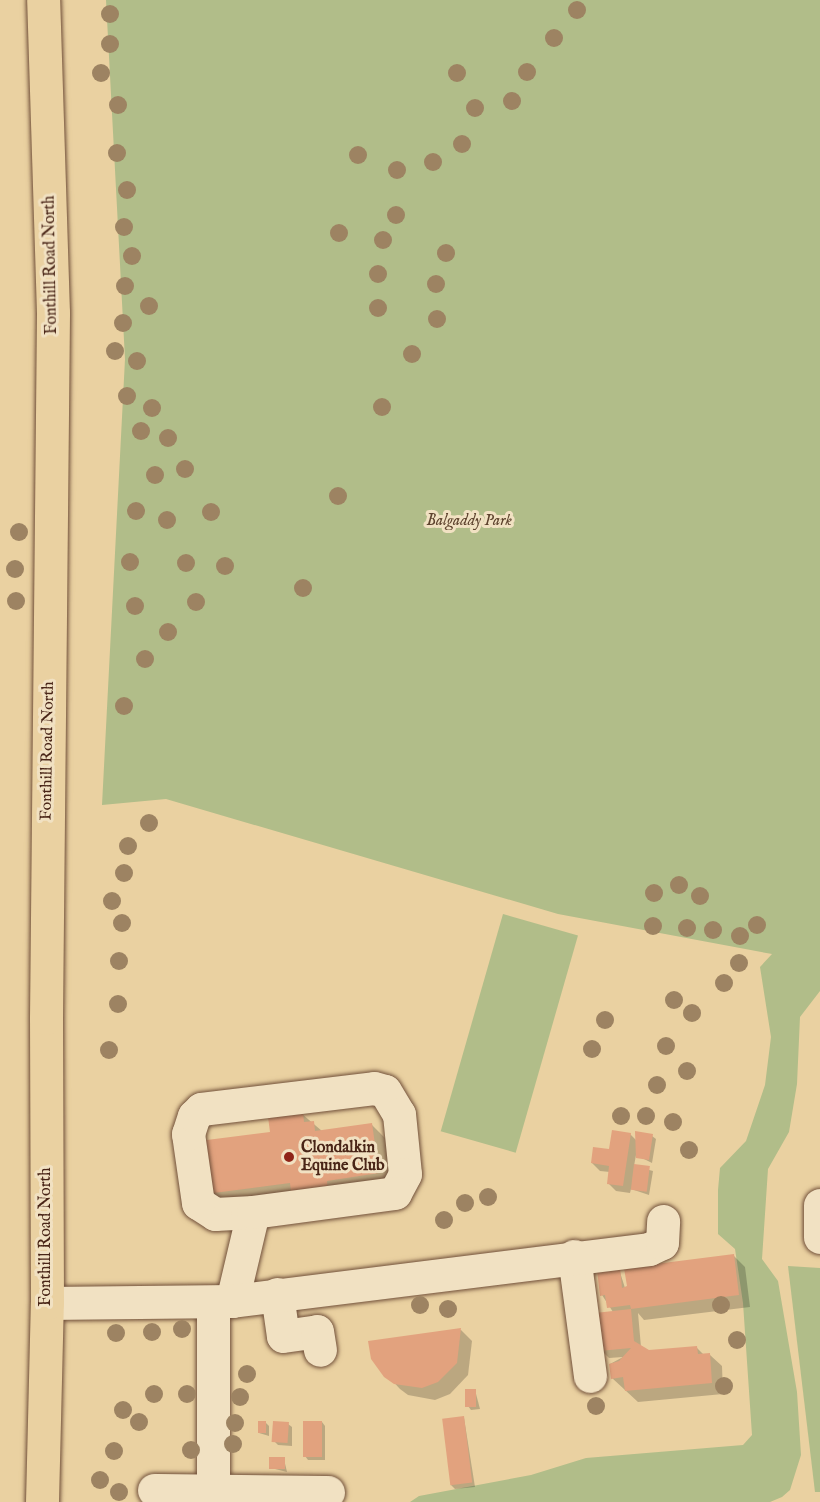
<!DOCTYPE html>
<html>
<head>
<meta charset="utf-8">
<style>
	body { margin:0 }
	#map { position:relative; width:820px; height:1502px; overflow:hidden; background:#ead1a1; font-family:"IM FELL English",serif }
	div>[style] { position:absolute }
	.green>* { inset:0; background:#b1bd89; transform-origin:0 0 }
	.shadow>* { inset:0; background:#0003 }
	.building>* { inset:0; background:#e2a27e; transform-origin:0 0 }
	.roads { filter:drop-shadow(0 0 2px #71503a) drop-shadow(0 0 2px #71503a) }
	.minor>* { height:33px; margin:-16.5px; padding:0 16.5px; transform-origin:16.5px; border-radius:16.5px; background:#f1e1c2 }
	.major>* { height:33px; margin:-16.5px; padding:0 16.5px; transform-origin:16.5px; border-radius:16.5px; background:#ead1a1 }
	.trees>* { width:18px; height:18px; margin:-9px; border-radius:50%; background:#9d8362 }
	.dots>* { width:16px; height:16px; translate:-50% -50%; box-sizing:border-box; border:3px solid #f1e1c2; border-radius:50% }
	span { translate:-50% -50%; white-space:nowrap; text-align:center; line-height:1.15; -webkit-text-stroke:6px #f1e1c2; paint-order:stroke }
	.street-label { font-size:16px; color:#492517 }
	.park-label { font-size:16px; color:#5e432e; font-style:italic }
	.poi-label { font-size:16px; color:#492517; font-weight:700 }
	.left { translate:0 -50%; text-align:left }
</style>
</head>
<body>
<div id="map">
	<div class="green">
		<i style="clip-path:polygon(106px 0,820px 0,820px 991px,800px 1017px,797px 1084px,789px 1132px,768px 1169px,762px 1259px,778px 1281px,797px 1392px,801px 1455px,790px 1490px,782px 1497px,770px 1502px,410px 1502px,419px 1496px,531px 1475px,586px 1458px,743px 1445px,752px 1435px,743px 1303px,735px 1249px,718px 1234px,718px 1190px,720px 1168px,746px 1141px,765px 1085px,771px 1037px,760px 967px,772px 954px,558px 914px,166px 799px,102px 805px,125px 359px)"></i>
		<i style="left:503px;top:914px;width:78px;height:226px;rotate:16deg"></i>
		<i style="clip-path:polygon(788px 1266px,820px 1268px,820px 1492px,815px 1492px)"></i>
	</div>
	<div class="shadow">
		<i style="clip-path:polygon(302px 1114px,322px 1131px,372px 1125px,387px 1140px,393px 1188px,223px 1208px,207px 1193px,271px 1133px)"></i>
		<i style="clip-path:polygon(630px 1134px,637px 1141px,652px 1136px,656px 1139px,652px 1163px,636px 1155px,634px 1166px,653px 1171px,649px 1195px,631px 1189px,630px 1193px,616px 1191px,608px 1183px,610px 1172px,600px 1171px,592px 1163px)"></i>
		<i style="clip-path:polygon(733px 1255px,745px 1267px,750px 1307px,644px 1320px,638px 1313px,641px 1347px,648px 1352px,696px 1347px,704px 1355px,710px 1355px,722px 1366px,723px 1394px,638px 1402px,612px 1378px,610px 1364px,623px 1357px,609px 1358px,601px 1350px,613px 1312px,602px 1295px,619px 1269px,625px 1288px)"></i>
		<i style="clip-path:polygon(461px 1330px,472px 1341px,468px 1375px,450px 1394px,435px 1400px,408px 1395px,400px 1389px,387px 1375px,370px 1342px)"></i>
		<i style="clip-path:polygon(475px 1390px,480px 1409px,471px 1410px,468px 1406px)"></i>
		<i style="clip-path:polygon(464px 1418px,475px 1487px,455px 1489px,451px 1485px)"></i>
		<i style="clip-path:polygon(322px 1422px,325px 1426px,325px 1460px,308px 1460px,305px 1456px)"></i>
		<i style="clip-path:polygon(266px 1423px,269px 1426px,269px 1436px,259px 1433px)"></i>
		<i style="clip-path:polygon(288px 1424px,292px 1427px,292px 1446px,278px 1445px,275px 1442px)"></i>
		<i style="clip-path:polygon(284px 1459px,287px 1472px,271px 1468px)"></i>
	</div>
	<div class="building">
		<i style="clip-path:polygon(303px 1113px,304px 1122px,314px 1121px,315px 1131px,372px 1123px,379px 1173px,327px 1181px,328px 1195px,292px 1200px,290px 1183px,206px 1194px,199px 1141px,270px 1132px,268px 1117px)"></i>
		<i style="clip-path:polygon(612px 1130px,631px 1133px,623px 1186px,607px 1184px,609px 1166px,591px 1163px,593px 1147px,609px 1149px)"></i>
		<i style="clip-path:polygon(635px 1131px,653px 1134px,649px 1160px,636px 1158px)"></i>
		<i style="left:634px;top:1164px;width:16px;height:26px;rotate:7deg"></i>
		<i style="clip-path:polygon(734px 1254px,739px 1295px,631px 1309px,630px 1305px,607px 1308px,605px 1295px,600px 1296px,597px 1270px,620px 1267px,622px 1288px,627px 1286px,624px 1268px)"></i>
		<i style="clip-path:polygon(631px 1309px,634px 1341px,649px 1350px,697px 1346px,698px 1354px,710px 1353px,712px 1383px,625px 1391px,623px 1377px,611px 1379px,609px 1364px,619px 1361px,631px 1348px,599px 1351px,595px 1313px)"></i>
		<i style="clip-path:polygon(461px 1328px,457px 1363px,438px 1382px,422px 1388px,394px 1384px,384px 1377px,371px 1359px,368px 1341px)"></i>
		<i style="left:465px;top:1389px;width:11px;height:18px"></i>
		<i style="left:464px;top:1416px;width:67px;height:22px;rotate:83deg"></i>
		<i style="left:258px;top:1421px;width:8px;height:12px"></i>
		<i style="left:273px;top:1421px;width:16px;height:21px;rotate:4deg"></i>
		<i style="left:303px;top:1421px;width:19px;height:36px"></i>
		<i style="left:269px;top:1457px;width:16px;height:12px"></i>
	</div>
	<div class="roads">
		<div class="minor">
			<i style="left:820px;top:1205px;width:32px;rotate:90deg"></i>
			<i style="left:574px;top:1256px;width:121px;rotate:82.4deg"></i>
			<i style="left:277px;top:1294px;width:42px;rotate:81.9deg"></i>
			<i style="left:283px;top:1336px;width:34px;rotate:-8deg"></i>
			<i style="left:317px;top:1331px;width:19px;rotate:81deg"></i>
			<i style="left:232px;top:1301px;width:91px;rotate:-76.7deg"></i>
			<i style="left:253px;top:1212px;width:38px;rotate:177deg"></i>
			<i style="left:215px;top:1214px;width:20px;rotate:-147deg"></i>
			<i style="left:198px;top:1203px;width:70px;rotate:-98.2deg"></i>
			<i style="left:188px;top:1134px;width:19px;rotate:-72deg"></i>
			<i style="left:194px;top:1116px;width:10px;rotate:-45deg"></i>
			<i style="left:201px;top:1109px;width:174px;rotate:-6.9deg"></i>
			<i style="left:374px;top:1088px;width:11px;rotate:15deg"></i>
			<i style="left:385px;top:1091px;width:27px;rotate:59deg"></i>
			<i style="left:399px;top:1114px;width:60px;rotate:84.3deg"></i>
			<i style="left:405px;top:1174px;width:21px;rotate:118deg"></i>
			<i style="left:395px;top:1193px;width:143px;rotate:172.4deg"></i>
			<i style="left:47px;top:1303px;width:185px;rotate:-0.6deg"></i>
			<i style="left:232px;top:1301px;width:420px;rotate:-7.1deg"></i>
			<i style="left:649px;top:1249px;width:14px;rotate:-25deg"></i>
			<i style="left:662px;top:1243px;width:22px;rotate:-87deg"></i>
			<i style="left:154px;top:1490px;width:174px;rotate:0.7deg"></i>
			<i style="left:213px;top:1491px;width:188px;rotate:-90deg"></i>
		</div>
		<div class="major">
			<i style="left:42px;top:1502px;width:199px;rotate:-88.6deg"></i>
			<i style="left:47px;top:1303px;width:285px;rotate:-90.2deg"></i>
			<i style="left:46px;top:1018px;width:705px;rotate:-89.43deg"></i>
			<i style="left:53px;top:313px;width:313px;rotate:-91.8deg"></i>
		</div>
	</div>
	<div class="trees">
		<i style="left:577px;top:10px"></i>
		<i style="left:110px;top:14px"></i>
		<i style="left:554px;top:38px"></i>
		<i style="left:110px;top:44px"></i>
		<i style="left:527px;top:72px"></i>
		<i style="left:101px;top:73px"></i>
		<i style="left:457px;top:73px"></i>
		<i style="left:512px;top:101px"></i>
		<i style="left:118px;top:105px"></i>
		<i style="left:475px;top:108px"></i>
		<i style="left:462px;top:144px"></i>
		<i style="left:117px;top:153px"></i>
		<i style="left:358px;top:155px"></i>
		<i style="left:433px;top:162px"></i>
		<i style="left:397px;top:170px"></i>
		<i style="left:127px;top:190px"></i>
		<i style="left:396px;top:215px"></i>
		<i style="left:124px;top:227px"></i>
		<i style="left:339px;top:233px"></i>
		<i style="left:383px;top:240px"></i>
		<i style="left:446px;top:253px"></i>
		<i style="left:132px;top:256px"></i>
		<i style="left:378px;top:274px"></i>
		<i style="left:436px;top:284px"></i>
		<i style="left:125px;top:286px"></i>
		<i style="left:149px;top:306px"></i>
		<i style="left:378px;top:308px"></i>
		<i style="left:437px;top:319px"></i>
		<i style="left:123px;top:323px"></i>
		<i style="left:115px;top:351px"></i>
		<i style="left:412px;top:354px"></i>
		<i style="left:137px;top:361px"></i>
		<i style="left:127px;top:396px"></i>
		<i style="left:382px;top:407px"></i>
		<i style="left:152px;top:408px"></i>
		<i style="left:141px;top:431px"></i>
		<i style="left:168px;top:438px"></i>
		<i style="left:185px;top:469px"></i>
		<i style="left:155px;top:475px"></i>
		<i style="left:338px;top:496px"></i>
		<i style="left:136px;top:511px"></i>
		<i style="left:211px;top:512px"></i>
		<i style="left:167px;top:520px"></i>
		<i style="left:19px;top:532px"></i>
		<i style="left:130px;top:562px"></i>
		<i style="left:186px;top:563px"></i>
		<i style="left:225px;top:566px"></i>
		<i style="left:15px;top:569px"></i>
		<i style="left:303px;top:588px"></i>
		<i style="left:16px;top:601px"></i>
		<i style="left:196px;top:602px"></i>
		<i style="left:135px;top:606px"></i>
		<i style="left:168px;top:632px"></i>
		<i style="left:145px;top:659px"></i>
		<i style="left:124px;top:706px"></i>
		<i style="left:149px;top:823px"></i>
		<i style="left:128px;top:846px"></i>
		<i style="left:124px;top:873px"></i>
		<i style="left:679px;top:885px"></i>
		<i style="left:654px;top:893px"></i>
		<i style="left:700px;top:896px"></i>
		<i style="left:112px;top:901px"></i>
		<i style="left:122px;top:923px"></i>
		<i style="left:757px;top:925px"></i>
		<i style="left:653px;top:926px"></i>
		<i style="left:687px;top:928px"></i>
		<i style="left:713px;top:930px"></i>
		<i style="left:740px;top:936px"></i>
		<i style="left:119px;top:961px"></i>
		<i style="left:739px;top:963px"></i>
		<i style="left:724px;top:983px"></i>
		<i style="left:674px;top:1000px"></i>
		<i style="left:118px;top:1004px"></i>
		<i style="left:692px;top:1013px"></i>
		<i style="left:605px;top:1020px"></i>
		<i style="left:666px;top:1046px"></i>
		<i style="left:592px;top:1049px"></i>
		<i style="left:109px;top:1050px"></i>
		<i style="left:687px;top:1071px"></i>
		<i style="left:657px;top:1085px"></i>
		<i style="left:621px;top:1116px"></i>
		<i style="left:646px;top:1116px"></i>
		<i style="left:673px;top:1122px"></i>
		<i style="left:689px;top:1150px"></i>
		<i style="left:488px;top:1197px"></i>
		<i style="left:465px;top:1203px"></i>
		<i style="left:444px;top:1220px"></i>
		<i style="left:420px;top:1305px"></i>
		<i style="left:721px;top:1305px"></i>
		<i style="left:448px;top:1309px"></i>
		<i style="left:182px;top:1329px"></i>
		<i style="left:152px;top:1332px"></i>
		<i style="left:116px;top:1333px"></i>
		<i style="left:737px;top:1340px"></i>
		<i style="left:247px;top:1374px"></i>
		<i style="left:724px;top:1386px"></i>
		<i style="left:154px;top:1394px"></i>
		<i style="left:187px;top:1394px"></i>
		<i style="left:240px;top:1397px"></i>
		<i style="left:596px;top:1406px"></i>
		<i style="left:123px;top:1410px"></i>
		<i style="left:139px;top:1422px"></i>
		<i style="left:235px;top:1423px"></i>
		<i style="left:233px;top:1444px"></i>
		<i style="left:191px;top:1450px"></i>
		<i style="left:114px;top:1451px"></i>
		<i style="left:100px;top:1480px"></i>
		<i style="left:119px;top:1492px"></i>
	</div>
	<div class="dots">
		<i style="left:289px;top:1157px;background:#8f2418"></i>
	</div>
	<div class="street-label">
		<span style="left:51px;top:265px;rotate:-91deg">Fonthill Road North</span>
		<span style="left:48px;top:751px;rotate:-89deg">Fonthill Road North</span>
		<span style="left:46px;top:1237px;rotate:-90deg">Fonthill Road North</span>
	</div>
	<div class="park-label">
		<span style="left:469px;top:521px">Balgaddy Park</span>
	</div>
	<div class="poi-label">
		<span class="left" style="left:301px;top:1157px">Clondalkin<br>Equine Club</span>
	</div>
</div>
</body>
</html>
